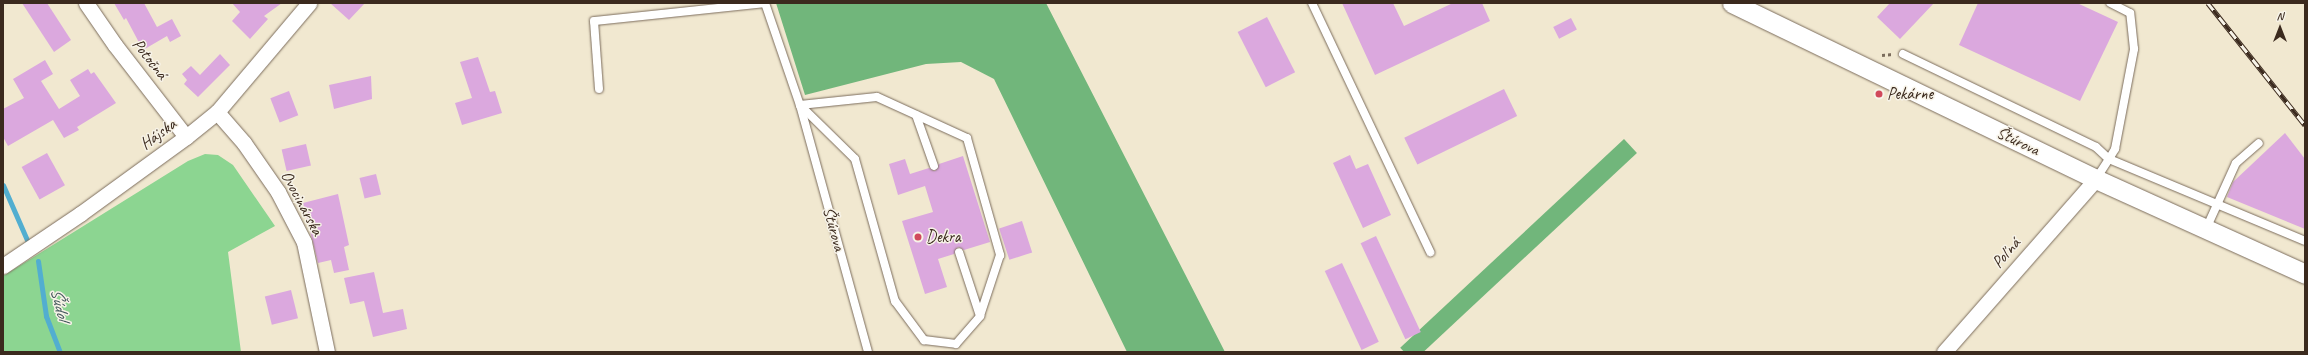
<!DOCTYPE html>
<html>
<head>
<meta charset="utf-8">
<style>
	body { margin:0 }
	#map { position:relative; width:2308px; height:355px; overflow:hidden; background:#f1e8d0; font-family:Caveat,sans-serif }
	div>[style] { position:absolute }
	.green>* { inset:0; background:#8cd591 }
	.forest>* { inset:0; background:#71b67b; transform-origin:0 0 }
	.stream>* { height:5px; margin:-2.5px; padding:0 2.5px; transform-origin:2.5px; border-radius:2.5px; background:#52aed0 }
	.building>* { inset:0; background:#dba8de; transform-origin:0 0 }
	.path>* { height:2.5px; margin-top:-1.25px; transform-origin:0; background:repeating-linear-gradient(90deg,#7b6c5c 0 3px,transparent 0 6px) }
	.roads { filter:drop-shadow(0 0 1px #7b6c5c) drop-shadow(0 0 1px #7b6c5c) }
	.service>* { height:8px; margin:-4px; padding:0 4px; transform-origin:4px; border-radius:4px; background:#fff }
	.minor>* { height:15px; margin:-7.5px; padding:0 7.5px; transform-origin:7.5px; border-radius:7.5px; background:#fff }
	.tertiary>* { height:19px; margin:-9.5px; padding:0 9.5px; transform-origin:9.5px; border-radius:9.5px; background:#fff }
	.rail>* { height:4.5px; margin-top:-2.25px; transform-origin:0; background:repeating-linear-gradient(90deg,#f7f3e8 0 9px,#3b2a1e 0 18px); box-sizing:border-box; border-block:1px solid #3b2a1e }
	.dots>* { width:11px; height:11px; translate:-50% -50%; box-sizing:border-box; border:2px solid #f7f3e8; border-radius:50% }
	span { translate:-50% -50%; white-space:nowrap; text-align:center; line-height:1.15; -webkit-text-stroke:3px #f7f3e8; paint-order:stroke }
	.street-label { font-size:17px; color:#3b2a1e }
	.poi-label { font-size:17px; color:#3b2a1e }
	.left { translate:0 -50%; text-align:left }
	.water-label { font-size:18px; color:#43585c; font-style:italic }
	.frame { position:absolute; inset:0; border:4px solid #3b2a1e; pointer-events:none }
	.north { position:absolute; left:2260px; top:8px; width:40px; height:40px; -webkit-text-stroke:3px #f7f3e8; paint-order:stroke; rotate:0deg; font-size:11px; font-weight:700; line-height:16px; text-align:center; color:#3b2a1e }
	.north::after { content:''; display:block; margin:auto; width:14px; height:18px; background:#3b2a1e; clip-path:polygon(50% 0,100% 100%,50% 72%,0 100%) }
</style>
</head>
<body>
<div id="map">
	<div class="green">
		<i style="clip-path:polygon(205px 154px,218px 155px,233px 165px,275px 226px,228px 252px,241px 352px,3px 352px,3px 276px,188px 161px)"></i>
	</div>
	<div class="forest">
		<i style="clip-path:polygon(776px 3px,1046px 3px,1225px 352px,1127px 352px,994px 79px,961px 62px,926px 64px,805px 95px)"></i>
		<i style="left:1624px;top:139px;width:19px;height:306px;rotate:47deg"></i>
	</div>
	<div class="stream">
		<i style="left:3px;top:185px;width:60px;rotate:66.4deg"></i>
		<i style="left:38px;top:261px;width:56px;rotate:81.7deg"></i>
		<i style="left:46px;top:316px;width:39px;rotate:69deg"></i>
	</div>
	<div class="building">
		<i style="clip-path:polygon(22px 3px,47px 3px,71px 40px,54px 52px)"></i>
		<i style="clip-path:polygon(114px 3px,144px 3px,157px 27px,172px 19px,181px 36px,170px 42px,167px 36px,143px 50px,126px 18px,124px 20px)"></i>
		<i style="clip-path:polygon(232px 3px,282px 3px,264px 16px,268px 19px,250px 39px,232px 21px,240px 12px)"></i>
		<i style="clip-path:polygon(330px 3px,365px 3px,349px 20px)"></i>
		<i style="clip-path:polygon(1342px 3px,1393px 3px,1404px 26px,1453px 3px,1482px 3px,1490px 21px,1375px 75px)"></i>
		<i style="clip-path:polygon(1890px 3px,1934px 3px,1900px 39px,1877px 17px)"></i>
		<i style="clip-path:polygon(1978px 3px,2077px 3px,2118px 22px,2080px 101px,1959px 45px)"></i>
		<i style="left:1267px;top:17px;width:62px;height:33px;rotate:63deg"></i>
		<i style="left:1571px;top:18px;width:13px;height:20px;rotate:63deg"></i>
		<i style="clip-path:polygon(220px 54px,230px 65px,198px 97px,184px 84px,187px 80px,182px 74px,191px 66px,200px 75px)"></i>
		<i style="clip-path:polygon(478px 57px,490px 92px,495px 91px,502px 113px,462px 125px,455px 103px,472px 98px,460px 62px)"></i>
		<i style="clip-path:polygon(45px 60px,53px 74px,41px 81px,59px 109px,80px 96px,70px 80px,88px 69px,91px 74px,94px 72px,116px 103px,77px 127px,79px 130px,64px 138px,53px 120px,8px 146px,3px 137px,3px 109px,24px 98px,13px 79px)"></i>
		<i style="clip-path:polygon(371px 76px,372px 99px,334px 109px,329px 85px)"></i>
		<i style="left:1504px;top:89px;width:30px;height:111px;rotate:64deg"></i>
		<i style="left:289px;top:91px;width:26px;height:20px;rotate:69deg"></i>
		<i style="clip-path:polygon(2285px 133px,2305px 159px,2305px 229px,2227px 197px,2233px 182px)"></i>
		<i style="left:306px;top:144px;width:22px;height:25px;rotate:77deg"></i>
		<i style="left:47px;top:153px;width:37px;height:29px;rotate:61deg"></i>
		<i style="clip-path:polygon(1350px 155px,1356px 169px,1368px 164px,1391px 215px,1363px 228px,1333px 163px)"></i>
		<i style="clip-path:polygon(963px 156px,990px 242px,964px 250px,958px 247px,954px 254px,938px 259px,947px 287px,925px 294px,902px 221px,933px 212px,925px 186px,898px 195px,889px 164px,905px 159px,910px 174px,929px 168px,935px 171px,939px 164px)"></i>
		<i style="left:376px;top:174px;width:21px;height:17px;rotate:76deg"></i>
		<i style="clip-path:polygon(338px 194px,349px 245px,344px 247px,349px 270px,334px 273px,331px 260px,318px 263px,303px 203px)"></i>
		<i style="left:1022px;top:221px;width:33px;height:24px;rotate:72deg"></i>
		<i style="left:1376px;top:236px;width:106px;height:17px;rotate:65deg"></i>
		<i style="left:1342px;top:263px;width:87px;height:19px;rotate:65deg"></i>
		<i style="clip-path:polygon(374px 272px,383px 313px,403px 309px,407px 329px,373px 337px,364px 301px,350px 304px,344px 278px)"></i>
		<i style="left:291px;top:290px;width:29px;height:27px;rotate:76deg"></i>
	</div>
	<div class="path">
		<i style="left:1882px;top:55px;width:11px;rotate:-5deg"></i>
	</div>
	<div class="roads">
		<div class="service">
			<i style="left:765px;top:3px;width:108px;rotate:71.1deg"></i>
			<i style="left:800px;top:105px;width:256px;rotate:74.6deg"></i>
			<i style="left:1312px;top:3px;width:276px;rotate:64.6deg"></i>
			<i style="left:1903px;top:54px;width:214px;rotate:25.7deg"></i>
			<i style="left:2096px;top:147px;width:18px;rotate:43deg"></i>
			<i style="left:2109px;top:159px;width:12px;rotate:-59deg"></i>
			<i style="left:2115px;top:149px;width:102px;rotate:-79.2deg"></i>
			<i style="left:2134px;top:49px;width:36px;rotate:-96deg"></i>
			<i style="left:2130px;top:13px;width:22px;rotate:-153deg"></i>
			<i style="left:599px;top:89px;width:68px;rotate:-94.2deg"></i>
			<i style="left:594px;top:21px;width:171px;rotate:-6deg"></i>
			<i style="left:800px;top:105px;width:77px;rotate:44.5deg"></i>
			<i style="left:855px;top:159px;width:148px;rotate:74.3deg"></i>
			<i style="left:895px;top:301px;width:49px;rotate:53.4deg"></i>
			<i style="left:924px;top:340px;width:32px;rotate:7deg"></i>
			<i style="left:956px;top:344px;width:37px;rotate:-49deg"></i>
			<i style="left:980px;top:316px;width:67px;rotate:-108.2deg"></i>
			<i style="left:800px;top:105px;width:77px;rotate:-5.9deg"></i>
			<i style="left:877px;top:97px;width:99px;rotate:24.5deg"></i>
			<i style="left:967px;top:138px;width:122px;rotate:74.2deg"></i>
			<i style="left:1000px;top:255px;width:64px;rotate:108.2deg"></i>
			<i style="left:916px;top:115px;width:54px;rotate:70.6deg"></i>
			<i style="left:2096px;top:179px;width:24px;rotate:-57deg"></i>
			<i style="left:2109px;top:159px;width:212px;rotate:22.7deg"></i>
			<i style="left:2206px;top:229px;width:72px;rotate:-65.6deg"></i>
			<i style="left:2236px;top:163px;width:30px;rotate:-41deg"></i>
		</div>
		<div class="minor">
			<i style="left:86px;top:3px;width:51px;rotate:55.4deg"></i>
			<i style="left:115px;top:45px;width:116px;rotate:52.3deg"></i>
			<i style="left:217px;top:112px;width:41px;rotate:48.9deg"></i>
			<i style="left:244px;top:143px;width:60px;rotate:55.2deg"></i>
			<i style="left:278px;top:192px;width:56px;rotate:62.5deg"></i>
			<i style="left:304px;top:242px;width:112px;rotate:78.2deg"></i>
			<i style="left:3px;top:266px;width:93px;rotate:-34deg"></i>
			<i style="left:80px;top:214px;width:131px;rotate:-36deg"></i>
			<i style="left:186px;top:137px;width:40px;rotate:-39deg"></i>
			<i style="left:217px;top:112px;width:143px;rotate:-49.8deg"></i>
			<i style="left:1944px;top:352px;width:230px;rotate:-48.7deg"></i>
		</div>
		<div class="tertiary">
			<i style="left:1732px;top:3px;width:404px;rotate:25.8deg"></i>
			<i style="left:2096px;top:179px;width:230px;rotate:24.4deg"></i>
		</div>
	</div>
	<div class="rail">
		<i style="left:2208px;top:3px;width:156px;rotate:51.5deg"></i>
	</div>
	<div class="dots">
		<i style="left:1879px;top:94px;background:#d1495b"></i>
		<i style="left:918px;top:237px;background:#d1495b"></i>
	</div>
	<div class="street-label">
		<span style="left:150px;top:59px;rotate:52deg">Potočná</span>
		<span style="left:158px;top:134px;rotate:-36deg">Hájska</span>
		<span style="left:2018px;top:141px;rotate:26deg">Štúrova</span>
		<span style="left:302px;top:203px;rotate:62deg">Ovocinárska</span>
		<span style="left:834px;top:229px;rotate:75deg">Štúrova</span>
		<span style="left:2006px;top:253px;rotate:-49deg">Poľná</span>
	</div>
	<div class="poi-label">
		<span class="left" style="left:1887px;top:94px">Pekárne</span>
		<span class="left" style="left:926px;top:237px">Dekra</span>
	</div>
	<div class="water-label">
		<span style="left:60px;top:304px;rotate:77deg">Šúdol</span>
	</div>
	<div class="frame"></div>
	<div class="north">N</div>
</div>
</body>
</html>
